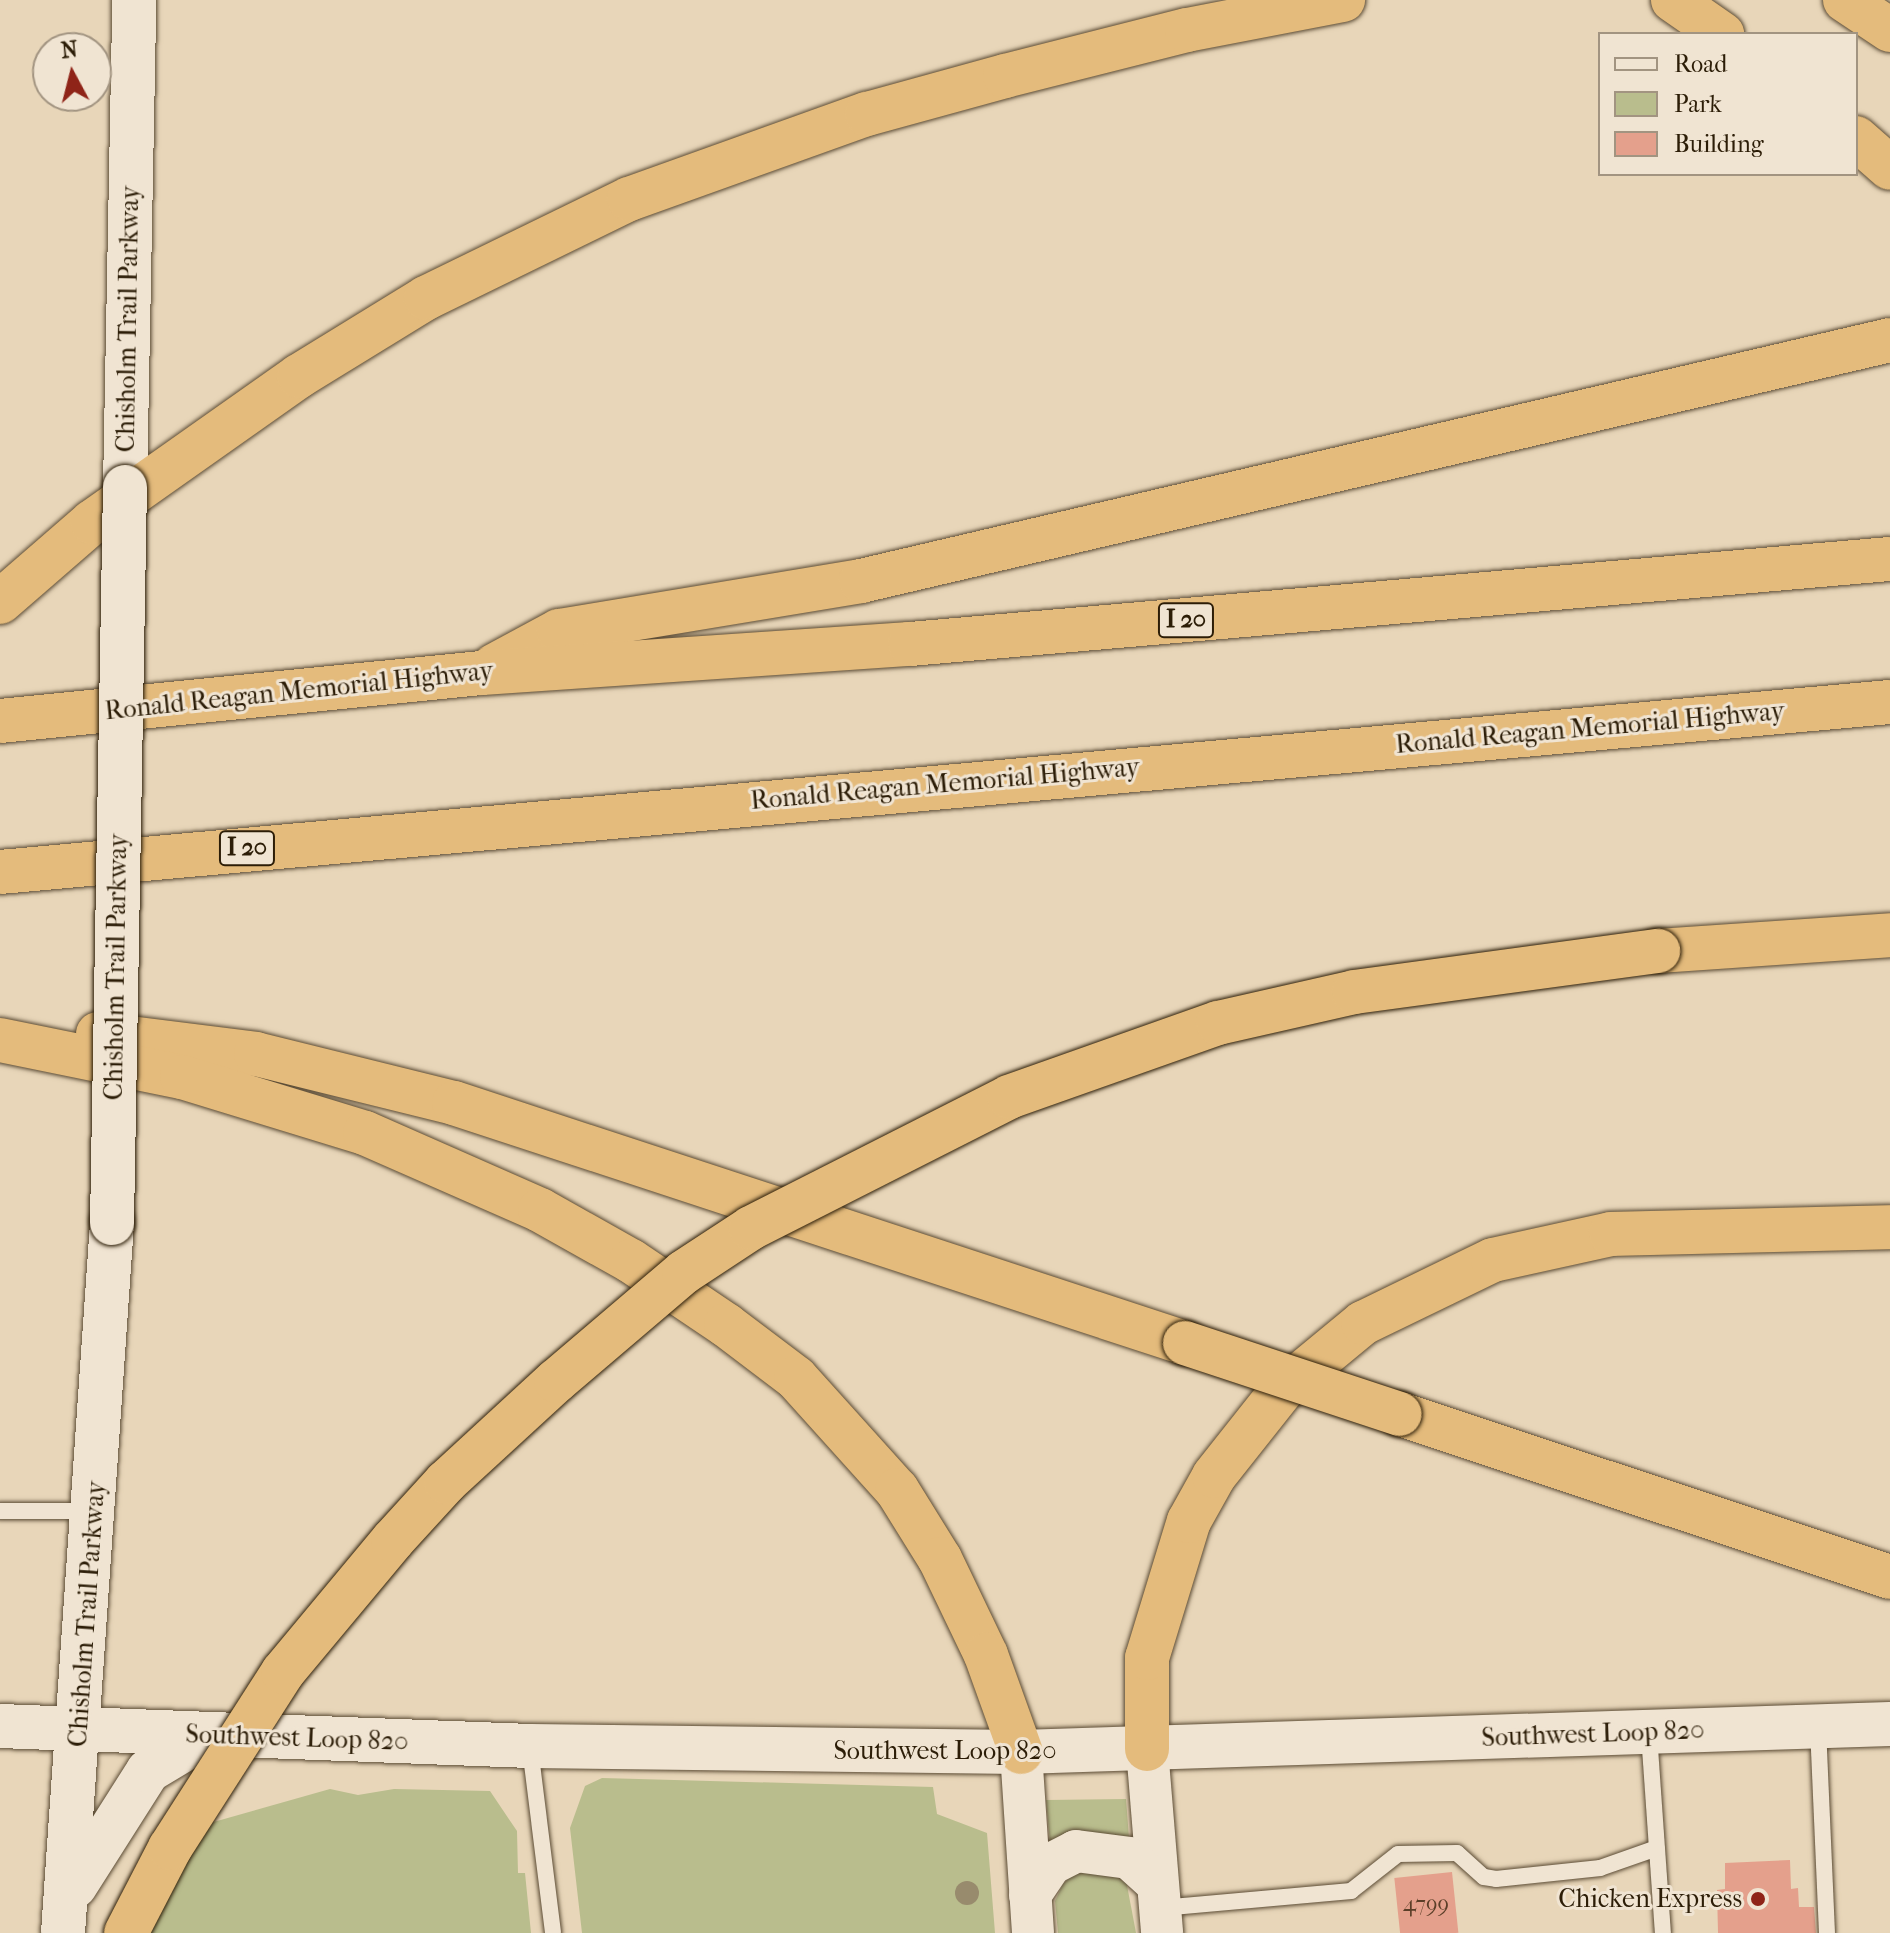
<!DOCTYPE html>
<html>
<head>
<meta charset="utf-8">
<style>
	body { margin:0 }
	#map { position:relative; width:1890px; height:1933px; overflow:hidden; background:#e8d6b9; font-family:"IM FELL French Canon",serif }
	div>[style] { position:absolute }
	.green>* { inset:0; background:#b9bd8d }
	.building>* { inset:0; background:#e4a08c; transform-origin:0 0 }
	.roads { filter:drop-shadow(0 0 2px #5b4b34) drop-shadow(0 0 2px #5b4b34) }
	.service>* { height:16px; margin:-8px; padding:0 8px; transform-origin:8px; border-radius:8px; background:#f0e4d2 }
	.tertiary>* { height:42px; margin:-21px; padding:0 21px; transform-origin:21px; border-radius:21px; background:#f0e4d2 }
	.secondary>* { height:44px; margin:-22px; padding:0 22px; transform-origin:22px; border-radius:22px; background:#f0e4d2 }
	.motorway>* { height:44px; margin:-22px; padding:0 22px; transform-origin:22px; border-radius:22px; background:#e4bb7c }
	.bridges { filter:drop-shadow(0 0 2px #2c1d07) drop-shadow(0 0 2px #2c1d07) }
	.secondary-bridge>* { height:44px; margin:-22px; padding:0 22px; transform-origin:22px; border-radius:22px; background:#f0e4d2 }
	.motorway-bridge>* { height:44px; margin:-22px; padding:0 22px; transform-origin:22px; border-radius:22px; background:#e4bb7c }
	.trees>* { width:24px; height:24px; margin:-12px; border-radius:50%; background:#988b6d }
	.dots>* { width:22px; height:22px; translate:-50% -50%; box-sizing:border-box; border:4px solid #f0e4d2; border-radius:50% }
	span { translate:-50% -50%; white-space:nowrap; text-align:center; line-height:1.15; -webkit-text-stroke:6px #f0e4d2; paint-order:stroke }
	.number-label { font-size:22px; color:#5a3e28 }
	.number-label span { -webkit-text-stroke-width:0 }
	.shield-label span { padding:2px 6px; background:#f0e4d2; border:2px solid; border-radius:6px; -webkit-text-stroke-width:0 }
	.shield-label { font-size:24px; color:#2c1d07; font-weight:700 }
	.street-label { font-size:26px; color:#2c1d07 }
	.poi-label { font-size:26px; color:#2c1d07 }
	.right { translate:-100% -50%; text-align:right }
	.legend { position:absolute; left:1598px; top:32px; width:260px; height:144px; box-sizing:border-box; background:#f0e4d2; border:2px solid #a29481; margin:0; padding:10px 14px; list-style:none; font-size:24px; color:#2c1d07 }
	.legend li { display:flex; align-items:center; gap:16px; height:40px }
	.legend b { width:40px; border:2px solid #a29481 }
	.north { position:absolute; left:32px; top:32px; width:80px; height:80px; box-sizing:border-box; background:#f0e4d2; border:2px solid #a29481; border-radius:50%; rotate:353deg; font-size:22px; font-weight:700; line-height:32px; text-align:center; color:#2c1d07 }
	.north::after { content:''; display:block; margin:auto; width:28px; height:36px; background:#8f2418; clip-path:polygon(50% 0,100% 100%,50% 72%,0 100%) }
</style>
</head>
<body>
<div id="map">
	<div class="green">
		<i style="clip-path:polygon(602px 1778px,933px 1787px,937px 1814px,987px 1833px,995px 1933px,582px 1933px,570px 1828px,585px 1786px)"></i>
		<i style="clip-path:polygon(330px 1789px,358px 1795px,394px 1789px,490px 1791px,517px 1831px,518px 1873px,525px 1873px,531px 1933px,144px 1933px,203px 1825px)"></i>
		<i style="clip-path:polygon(1126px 1799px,1129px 1838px,1087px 1833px,1050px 1843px,1046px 1800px)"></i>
		<i style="clip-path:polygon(1094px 1868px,1126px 1880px,1136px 1933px,1058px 1933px,1055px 1901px,1063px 1884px,1077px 1871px)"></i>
	</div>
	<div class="building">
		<i style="clip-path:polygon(1790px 1860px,1791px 1889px,1798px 1888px,1799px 1907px,1814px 1907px,1816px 1933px,1718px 1933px,1717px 1890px,1725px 1889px,1725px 1863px)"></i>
		<i style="left:1452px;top:1872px;width:61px;height:58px;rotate:84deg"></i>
	</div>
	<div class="roads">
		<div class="service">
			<i style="left:0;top:1511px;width:89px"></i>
			<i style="left:1818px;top:1727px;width:206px;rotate:87.5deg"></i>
			<i style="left:1649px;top:1734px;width:199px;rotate:86deg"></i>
			<i style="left:530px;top:1748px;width:186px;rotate:82.9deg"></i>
			<i style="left:1161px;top:1908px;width:191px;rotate:-5.1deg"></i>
			<i style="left:1351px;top:1891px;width:60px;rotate:-38.2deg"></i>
			<i style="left:1398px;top:1854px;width:59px;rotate:-1deg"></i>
			<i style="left:1457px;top:1853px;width:36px;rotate:42deg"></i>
			<i style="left:1484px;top:1877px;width:12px;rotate:9deg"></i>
			<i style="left:1496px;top:1879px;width:105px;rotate:-6deg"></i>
			<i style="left:1600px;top:1868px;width:60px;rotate:-19.3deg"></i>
		</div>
		<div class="tertiary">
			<i style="left:1147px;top:1749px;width:185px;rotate:85.3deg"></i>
			<i style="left:1021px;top:1752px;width:181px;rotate:86.2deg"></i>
			<i style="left:1030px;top:1895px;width:37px;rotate:-56deg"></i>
			<i style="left:1051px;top:1864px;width:28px;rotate:-27deg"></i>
			<i style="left:1076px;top:1851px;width:53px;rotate:7.5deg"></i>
			<i style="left:1129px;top:1858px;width:36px;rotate:42deg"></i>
		</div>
		<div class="secondary">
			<i style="left:125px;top:487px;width:487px;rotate:-88.9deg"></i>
			<i style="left:0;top:1726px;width:530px;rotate:2.16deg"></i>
			<i style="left:530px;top:1746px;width:491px;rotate:0.7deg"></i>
			<i style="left:1021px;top:1752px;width:869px;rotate:-1.85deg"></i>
			<i style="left:75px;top:1886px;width:136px;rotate:-57.6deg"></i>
			<i style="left:148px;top:1771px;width:70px;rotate:-31deg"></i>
			<i style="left:63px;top:1933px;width:712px;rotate:-86.05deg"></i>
		</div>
		<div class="motorway">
			<i style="left:1673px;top:0;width:60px;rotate:34.8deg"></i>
			<i style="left:1845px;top:0;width:54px;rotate:33.7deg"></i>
			<i style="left:1856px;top:138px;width:45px;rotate:41.4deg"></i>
			<i style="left:0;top:602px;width:122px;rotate:-41deg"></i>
			<i style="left:92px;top:522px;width:253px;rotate:-35.2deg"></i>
			<i style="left:299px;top:376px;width:149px;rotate:-31.6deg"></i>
			<i style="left:426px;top:298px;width:226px;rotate:-26deg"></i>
			<i style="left:629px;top:199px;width:253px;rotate:-19.7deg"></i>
			<i style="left:867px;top:114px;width:143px;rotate:-15.4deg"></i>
			<i style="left:1005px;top:76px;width:188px;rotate:-14.2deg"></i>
			<i style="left:1187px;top:30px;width:159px;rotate:-10.9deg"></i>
			<i style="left:494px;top:666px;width:74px;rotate:-28.3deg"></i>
			<i style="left:559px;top:631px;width:306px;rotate:-9.4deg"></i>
			<i style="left:861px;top:581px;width:1057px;rotate:-13.18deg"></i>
			<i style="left:0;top:721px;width:484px;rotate:-5.7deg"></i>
			<i style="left:482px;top:673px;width:429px;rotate:-3.9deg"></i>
			<i style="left:910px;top:644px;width:984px;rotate:-4.96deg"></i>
			<i style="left:0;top:872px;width:1898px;rotate:-5.14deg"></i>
			<i style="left:1658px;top:951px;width:233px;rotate:-3.9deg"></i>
			<i style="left:98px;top:1034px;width:159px;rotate:7.2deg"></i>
			<i style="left:256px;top:1054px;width:204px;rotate:13.9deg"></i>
			<i style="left:454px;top:1103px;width:769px;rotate:18.18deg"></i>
			<i style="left:0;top:1040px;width:186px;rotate:11.5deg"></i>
			<i style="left:182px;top:1077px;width:191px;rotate:17deg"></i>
			<i style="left:365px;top:1133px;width:191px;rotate:23.7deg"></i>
			<i style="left:540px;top:1210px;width:104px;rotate:29.3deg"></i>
			<i style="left:631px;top:1261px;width:115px;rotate:34deg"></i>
			<i style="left:726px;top:1325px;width:88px;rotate:37.1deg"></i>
			<i style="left:796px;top:1378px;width:151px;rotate:48deg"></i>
			<i style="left:897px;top:1490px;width:81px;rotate:58.1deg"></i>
			<i style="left:940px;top:1559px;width:106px;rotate:64.4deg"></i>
			<i style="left:986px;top:1655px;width:103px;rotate:70.2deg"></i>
			<i style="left:1400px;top:1414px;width:516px;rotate:18.4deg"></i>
			<i style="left:1147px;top:1749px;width:91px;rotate:-90deg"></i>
			<i style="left:1147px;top:1658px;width:143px;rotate:-73deg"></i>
			<i style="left:1189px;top:1521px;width:51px;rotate:-60.9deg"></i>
			<i style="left:1214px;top:1476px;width:111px;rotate:-51.6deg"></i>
			<i style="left:1283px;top:1389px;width:104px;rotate:-39.5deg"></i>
			<i style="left:1363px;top:1323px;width:144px;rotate:-25.9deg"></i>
			<i style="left:1493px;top:1260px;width:121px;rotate:-12.4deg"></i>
			<i style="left:1611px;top:1234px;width:279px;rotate:-1.4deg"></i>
		</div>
	</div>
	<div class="bridges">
		<div class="secondary-bridge">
			<i style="left:112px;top:1223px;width:736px;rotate:-88.99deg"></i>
		</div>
		<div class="motorway-bridge">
			<i style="left:1185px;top:1343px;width:226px;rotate:18.3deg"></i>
			<i style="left:126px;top:1933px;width:96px;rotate:-62.6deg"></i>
			<i style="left:170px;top:1848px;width:209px;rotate:-57.3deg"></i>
			<i style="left:283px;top:1672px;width:172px;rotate:-50.2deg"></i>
			<i style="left:393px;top:1540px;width:79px;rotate:-47.6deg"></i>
			<i style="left:446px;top:1482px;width:149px;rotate:-42.6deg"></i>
			<i style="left:556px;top:1381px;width:168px;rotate:-40.4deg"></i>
			<i style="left:684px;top:1272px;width:80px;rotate:-33.3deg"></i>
			<i style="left:751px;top:1228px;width:289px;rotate:-26.9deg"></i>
			<i style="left:1009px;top:1097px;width:222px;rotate:-19.5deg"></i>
			<i style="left:1218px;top:1023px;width:139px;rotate:-12.8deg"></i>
			<i style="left:1354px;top:992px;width:307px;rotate:-7.7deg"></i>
		</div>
	</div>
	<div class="trees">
		<i style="left:967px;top:1893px"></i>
	</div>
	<div class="dots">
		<i style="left:1758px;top:1899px;background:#8f2418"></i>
	</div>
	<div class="number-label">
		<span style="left:1426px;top:1905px">4799</span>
	</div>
	<div class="shield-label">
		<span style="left:1186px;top:620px">I 20</span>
		<span style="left:247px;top:848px">I 20</span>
	</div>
	<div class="street-label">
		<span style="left:128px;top:319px;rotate:-89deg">Chisholm Trail Parkway</span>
		<span style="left:299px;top:691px;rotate:-6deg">Ronald Reagan Memorial Highway</span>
		<span style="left:1590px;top:728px;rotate:-5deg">Ronald Reagan Memorial Highway</span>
		<span style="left:945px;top:784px;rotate:-5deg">Ronald Reagan Memorial Highway</span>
		<span style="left:116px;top:967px;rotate:-89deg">Chisholm Trail Parkway</span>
		<span style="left:87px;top:1614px;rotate:-86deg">Chisholm Trail Parkway</span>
		<span style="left:1593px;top:1734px;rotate:-2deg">Southwest Loop 820</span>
		<span style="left:297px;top:1738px;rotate:2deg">Southwest Loop 820</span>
		<span style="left:945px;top:1751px">Southwest Loop 820</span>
	</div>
	<div class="poi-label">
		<span class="right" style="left:1742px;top:1899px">Chicken Express</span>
	</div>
	<ul class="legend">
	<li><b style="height:10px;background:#f0e4d2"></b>Road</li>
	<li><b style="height:22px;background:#b9bd8d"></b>Park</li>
	<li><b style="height:22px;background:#e4a08c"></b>Building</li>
	</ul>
	<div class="north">N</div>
</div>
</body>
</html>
